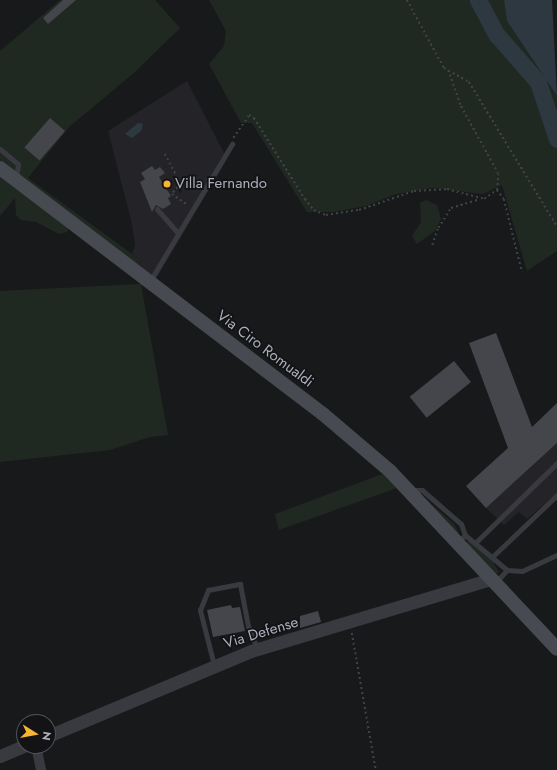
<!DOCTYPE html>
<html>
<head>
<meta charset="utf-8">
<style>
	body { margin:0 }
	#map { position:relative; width:557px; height:770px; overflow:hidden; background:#18191b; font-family:Jost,sans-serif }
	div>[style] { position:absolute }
	.built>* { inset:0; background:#242428 }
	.green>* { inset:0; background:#202921 }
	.water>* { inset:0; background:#2e3840 }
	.river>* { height:17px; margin:-8.5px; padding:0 8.5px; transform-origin:8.5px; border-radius:8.5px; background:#2e3840 }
	.building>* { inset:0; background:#44464b; transform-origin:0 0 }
	.path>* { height:1.5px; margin-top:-0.75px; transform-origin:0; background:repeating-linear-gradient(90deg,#3f4247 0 2px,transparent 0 5px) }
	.service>* { height:5px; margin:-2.5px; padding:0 2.5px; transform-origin:2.5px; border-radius:2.5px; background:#393a40 }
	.minor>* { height:10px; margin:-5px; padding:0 5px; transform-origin:5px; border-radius:5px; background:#393a40 }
	.tertiary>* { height:13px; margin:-6.5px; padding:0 6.5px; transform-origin:6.5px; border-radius:6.5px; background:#393a40 }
	.secondary>* { height:14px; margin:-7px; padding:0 7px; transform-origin:7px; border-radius:7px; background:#474a50 }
	.dots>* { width:11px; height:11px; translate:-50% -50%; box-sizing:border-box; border:2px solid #131316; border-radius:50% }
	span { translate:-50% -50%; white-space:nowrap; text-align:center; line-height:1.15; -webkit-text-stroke:3.5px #131316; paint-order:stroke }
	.poi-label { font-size:15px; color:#aab0bb }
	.left { translate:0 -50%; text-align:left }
	.street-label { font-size:15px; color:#aab0bb }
	.north { position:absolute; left:16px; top:714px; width:40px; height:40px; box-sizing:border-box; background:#131316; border:1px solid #4f5258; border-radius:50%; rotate:101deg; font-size:11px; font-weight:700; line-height:16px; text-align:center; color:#aab0bb }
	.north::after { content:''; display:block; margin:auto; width:14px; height:18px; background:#f8b433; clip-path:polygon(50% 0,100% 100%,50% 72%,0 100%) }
</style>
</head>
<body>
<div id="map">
	<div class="built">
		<i style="clip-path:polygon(187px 81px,227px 159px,156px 279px,139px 266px,141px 261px,132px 254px,135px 245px,132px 224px,108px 131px)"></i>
		<i style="clip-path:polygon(557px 443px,557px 493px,527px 519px,519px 512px,504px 525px,486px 508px)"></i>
	</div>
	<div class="green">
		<i style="clip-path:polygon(60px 0,155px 0,180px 28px,135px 72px,69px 127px,28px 178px,132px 254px,141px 261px,139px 266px,0 160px,0 51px)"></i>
		<i style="clip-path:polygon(209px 0,504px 0,507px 21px,557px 96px,557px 251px,527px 271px,502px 185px,483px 194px,432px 188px,396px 194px,366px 206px,333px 212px,307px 212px,252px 123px,241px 123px,209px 64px,224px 46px,226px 31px)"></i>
		<i style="clip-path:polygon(0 174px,69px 228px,67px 232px,59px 234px,36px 222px,21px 220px,16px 215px,15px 198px,0 216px)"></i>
		<i style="clip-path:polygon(426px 200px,437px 205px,441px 219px,435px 231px,417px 244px,412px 236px,421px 222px,420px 203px)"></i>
		<i style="clip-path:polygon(141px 284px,168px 435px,150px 437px,110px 450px,0 462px,0 291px)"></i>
		<i style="clip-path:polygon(385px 473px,397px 488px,279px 530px,275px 514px)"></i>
		<i style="clip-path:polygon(417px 491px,454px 524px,459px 533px,457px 534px)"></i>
		<i style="clip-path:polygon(469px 541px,493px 562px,499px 572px,495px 575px,465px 543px)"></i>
	</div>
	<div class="water">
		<i style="clip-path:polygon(504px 0,552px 0,557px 96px,507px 21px)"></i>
		<i style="clip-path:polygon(138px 123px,143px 124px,141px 131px,132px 138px,125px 134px)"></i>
	</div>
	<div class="river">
		<i style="left:478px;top:0;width:40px;rotate:62deg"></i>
		<i style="left:497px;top:35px;width:62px;rotate:48.9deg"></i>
		<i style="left:538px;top:82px;width:60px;rotate:71.6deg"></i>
	</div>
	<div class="building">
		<i style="clip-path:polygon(63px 0,76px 0,48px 24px,43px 18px)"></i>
		<i style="left:50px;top:118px;width:20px;height:39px;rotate:41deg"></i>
		<i style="clip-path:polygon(152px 166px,155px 170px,160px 167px,165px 173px,159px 177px,171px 196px,168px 198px,171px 204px,163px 209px,156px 205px,152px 212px,140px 182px,145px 179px,141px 173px)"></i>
		<i style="clip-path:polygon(496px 333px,532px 427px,557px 403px,557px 443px,486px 508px,466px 486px,508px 448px,469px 343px)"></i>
		<i style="left:454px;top:361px;width:27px;height:57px;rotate:51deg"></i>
		<i style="clip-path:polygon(231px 605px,232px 608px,240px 607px,245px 631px,213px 637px,207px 610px)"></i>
		<i style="clip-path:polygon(318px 611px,321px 622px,300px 628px,300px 616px)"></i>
	</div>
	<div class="path">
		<i style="left:407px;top:0;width:77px;rotate:61.4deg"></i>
		<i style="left:444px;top:68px;width:29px;rotate:29deg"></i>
		<i style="left:469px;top:82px;width:169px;rotate:58.6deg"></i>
		<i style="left:233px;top:138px;width:28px;rotate:-55deg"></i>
		<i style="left:249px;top:115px;width:6px;rotate:31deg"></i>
		<i style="left:254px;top:118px;width:96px;rotate:57.8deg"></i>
		<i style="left:305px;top:199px;width:14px;rotate:51deg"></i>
		<i style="left:314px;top:210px;width:13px;rotate:23deg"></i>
		<i style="left:326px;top:215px;width:33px;rotate:-9deg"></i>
		<i style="left:359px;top:210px;width:58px;rotate:-19.1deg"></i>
		<i style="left:414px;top:191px;width:33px;rotate:-3deg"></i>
		<i style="left:447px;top:189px;width:38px;rotate:15deg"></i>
		<i style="left:484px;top:199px;width:16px;rotate:-35deg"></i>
		<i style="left:497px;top:190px;width:16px;rotate:-86deg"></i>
		<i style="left:498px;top:174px;width:79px;rotate:-118.8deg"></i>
		<i style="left:460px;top:105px;width:37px;rotate:-109deg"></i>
		<i style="left:165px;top:154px;width:34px;rotate:62deg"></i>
		<i style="left:181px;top:184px;width:13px;rotate:132deg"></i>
		<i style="left:172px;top:194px;width:19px;rotate:35deg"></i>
		<i style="left:497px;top:190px;width:11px;rotate:52deg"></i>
		<i style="left:504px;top:199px;width:75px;rotate:76.1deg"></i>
		<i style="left:432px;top:245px;width:18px;rotate:-71deg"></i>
		<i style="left:438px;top:228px;width:24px;rotate:-57deg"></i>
		<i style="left:451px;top:208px;width:30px;rotate:-17deg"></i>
		<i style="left:352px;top:633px;width:139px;rotate:80.1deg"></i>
	</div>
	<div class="service">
		<i style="left:0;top:149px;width:23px;rotate:40deg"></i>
		<i style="left:18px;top:164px;width:15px;rotate:98deg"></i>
		<i style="left:157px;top:209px;width:32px;rotate:49deg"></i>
		<i style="left:150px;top:281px;width:160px;rotate:-59.1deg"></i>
		<i style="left:409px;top:490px;width:13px"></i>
		<i style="left:422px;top:490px;width:52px;rotate:41.1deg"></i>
		<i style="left:461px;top:524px;width:12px;rotate:70deg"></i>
		<i style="left:465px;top:535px;width:10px;rotate:135deg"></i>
		<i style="left:465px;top:535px;width:55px;rotate:39.8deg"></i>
		<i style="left:507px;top:570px;width:16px;rotate:133deg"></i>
		<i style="left:476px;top:542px;width:113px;rotate:-44.3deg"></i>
		<i style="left:492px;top:557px;width:90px;rotate:-43.6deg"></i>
		<i style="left:507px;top:570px;width:15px;rotate:4deg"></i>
		<i style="left:522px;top:571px;width:38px;rotate:-25deg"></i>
		<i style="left:214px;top:665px;width:57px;rotate:-104.3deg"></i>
		<i style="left:200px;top:610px;width:22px;rotate:-68deg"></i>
		<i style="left:208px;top:590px;width:33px;rotate:-11deg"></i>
		<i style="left:240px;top:584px;width:43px;rotate:79.2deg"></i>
		<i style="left:248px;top:626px;width:24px;rotate:68deg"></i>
	</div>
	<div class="minor">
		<i style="left:36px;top:746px;width:25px;rotate:78deg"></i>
	</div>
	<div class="tertiary">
		<i style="left:48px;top:736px;width:220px;rotate:-22.7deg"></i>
		<i style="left:251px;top:651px;width:251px;rotate:-16.7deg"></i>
		<i style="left:0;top:756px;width:26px;rotate:-23deg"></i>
	</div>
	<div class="secondary">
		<i style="left:0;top:168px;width:406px;rotate:37.3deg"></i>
		<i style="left:323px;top:414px;width:88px;rotate:40.4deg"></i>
		<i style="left:390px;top:471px;width:244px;rotate:46.8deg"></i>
	</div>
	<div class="dots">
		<i style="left:167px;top:184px;background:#f8b433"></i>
	</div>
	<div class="poi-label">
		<span class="left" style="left:175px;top:184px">Villa Fernando</span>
	</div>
	<div class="street-label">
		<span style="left:265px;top:349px;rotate:37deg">Via Ciro Romualdi</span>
		<span style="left:261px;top:633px;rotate:-17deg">Via Defense</span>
	</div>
	<div class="north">N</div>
</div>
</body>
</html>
